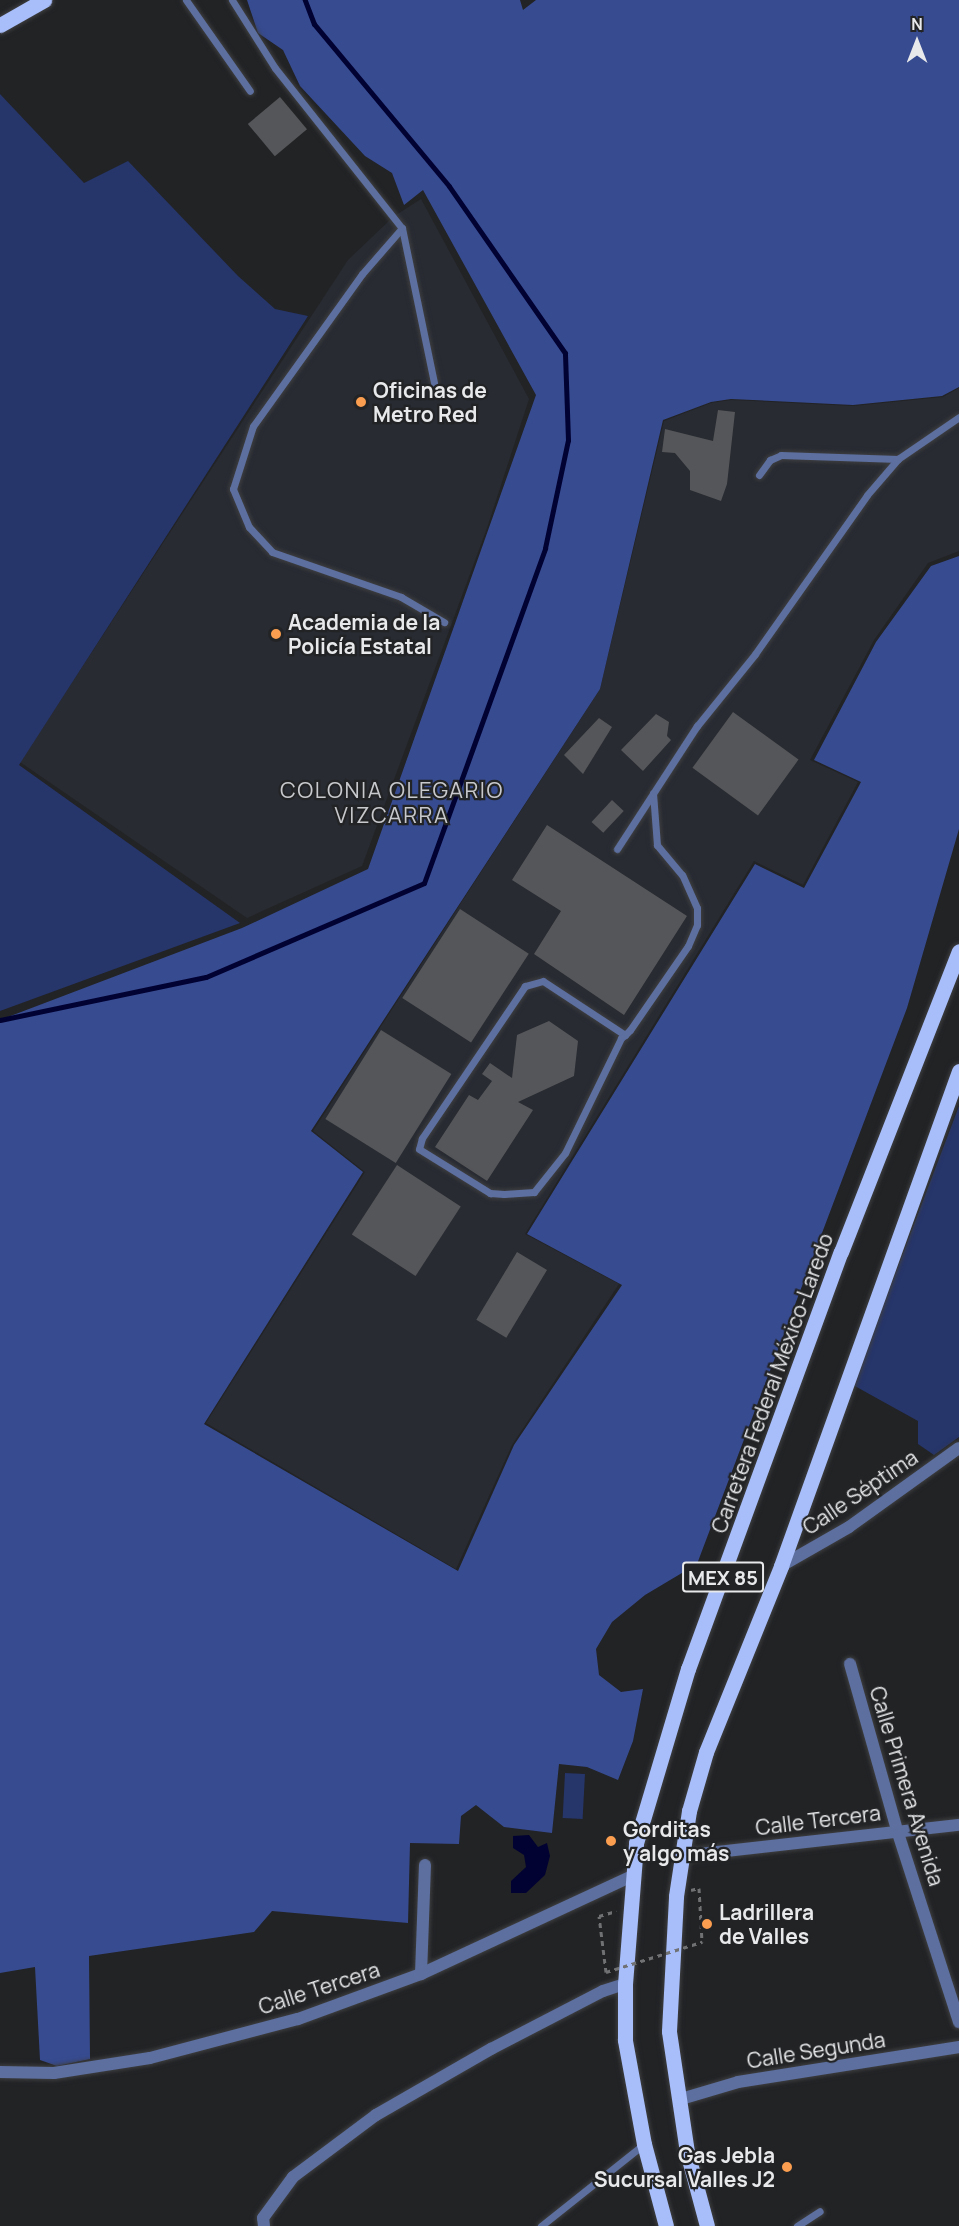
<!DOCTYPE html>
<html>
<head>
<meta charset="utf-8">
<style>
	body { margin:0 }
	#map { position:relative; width:959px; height:2226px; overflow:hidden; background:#222325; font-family:Manrope,sans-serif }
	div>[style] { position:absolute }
	.built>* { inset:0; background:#282b32 }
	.green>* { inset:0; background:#26356a; transform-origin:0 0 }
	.forest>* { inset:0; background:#374b90 }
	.water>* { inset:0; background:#020232 }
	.stream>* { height:5px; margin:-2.5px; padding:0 2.5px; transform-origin:2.5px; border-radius:2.5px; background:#020232 }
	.building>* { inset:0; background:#555659; transform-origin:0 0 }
	.path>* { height:3px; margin-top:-1.5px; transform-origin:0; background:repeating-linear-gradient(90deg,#707173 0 4.5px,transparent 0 9px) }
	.roads { filter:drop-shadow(0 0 2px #3e3f41) drop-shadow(0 0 2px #3e3f41) }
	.service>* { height:7px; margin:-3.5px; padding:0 3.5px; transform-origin:3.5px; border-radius:3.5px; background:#5d6f9f }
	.minor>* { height:12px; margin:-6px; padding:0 6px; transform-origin:6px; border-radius:6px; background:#5d6f9f }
	.tertiary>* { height:12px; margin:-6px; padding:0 6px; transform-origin:6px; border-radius:6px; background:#5d6f9f }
	.primary>* { height:15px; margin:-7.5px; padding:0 7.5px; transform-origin:7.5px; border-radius:7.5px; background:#a8befb }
	.path-bridge>* { height:3px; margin-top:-1.5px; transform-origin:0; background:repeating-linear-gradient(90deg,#707173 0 4.5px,transparent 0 9px) }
	.dots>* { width:16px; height:16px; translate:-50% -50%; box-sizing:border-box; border:3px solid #222325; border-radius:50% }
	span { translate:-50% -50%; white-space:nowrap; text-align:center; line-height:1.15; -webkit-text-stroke:4.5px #222325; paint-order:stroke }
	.shield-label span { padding:2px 4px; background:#222325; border:2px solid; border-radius:4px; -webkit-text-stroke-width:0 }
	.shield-label { font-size:20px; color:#e8e9eb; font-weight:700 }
	.poi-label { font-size:21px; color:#e8e9eb; font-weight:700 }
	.left { translate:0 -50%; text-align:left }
	.right { translate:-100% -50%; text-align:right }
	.street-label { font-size:21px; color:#e8e9eb }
	.neighbourhood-label { font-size:22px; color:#c8c9cc; letter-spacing:1.5px }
	.north { position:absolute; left:887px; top:12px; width:60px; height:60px; -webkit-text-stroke:4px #222325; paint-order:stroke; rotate:0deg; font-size:16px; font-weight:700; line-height:24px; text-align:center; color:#e8e9eb }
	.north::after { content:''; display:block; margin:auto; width:21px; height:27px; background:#e8e9eb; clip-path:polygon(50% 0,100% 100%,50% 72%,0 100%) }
</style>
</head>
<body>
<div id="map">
	<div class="built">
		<i style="clip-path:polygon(421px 199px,529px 399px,487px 528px,362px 866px,247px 918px,20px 762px,348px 260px,393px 217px)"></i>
		<i style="clip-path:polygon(959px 388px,959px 551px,928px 563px,874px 640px,810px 760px,858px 782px,803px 885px,754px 861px,525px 1234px,619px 1284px,512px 1445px,456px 1569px,206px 1423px,365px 1172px,313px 1131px,600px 689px,664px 421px,711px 403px,731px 400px,853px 406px,943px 397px)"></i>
	</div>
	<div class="green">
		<i style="clip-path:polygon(0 94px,84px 183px,128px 161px,238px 276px,275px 309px,308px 316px,19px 765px,240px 923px,0 1011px)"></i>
		<i style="clip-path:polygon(959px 1106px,959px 1437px,934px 1455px,918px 1444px,918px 1421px,853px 1385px)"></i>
		<i style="left:565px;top:1773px;width:20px;height:45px;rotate:3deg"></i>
	</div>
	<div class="forest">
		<i style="clip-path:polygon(247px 0,520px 0,523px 10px,536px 0,959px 0,959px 387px,942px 396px,853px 405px,731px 399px,711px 402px,663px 420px,600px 689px,311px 1131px,363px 1172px,204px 1424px,458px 1571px,514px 1445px,622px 1285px,527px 1234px,755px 864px,804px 888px,861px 782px,814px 760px,876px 642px,931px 566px,959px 556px,959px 829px,907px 1008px,697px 1564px,645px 1595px,612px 1622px,596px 1649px,599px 1675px,621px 1692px,643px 1689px,633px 1741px,618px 1780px,587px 1767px,559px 1764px,552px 1833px,504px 1827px,476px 1805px,461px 1816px,459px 1844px,410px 1843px,408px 1923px,272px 1911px,254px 1932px,89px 1956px,90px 2059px,57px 2066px,40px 2060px,35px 1967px,0 1973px,0 1020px,242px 928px,368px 869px,536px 395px,423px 190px,404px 205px,392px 173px,365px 156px,300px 86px,283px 50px,258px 33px)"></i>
	</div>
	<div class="water">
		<i style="clip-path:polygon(529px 1835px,538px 1847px,547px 1843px,550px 1856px,545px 1875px,526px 1893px,511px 1893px,511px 1881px,526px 1867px,524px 1855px,513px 1848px,513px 1836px)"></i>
	</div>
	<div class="stream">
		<i style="left:0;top:1020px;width:210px;rotate:-11.8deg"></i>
		<i style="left:206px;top:977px;width:237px;rotate:-23.3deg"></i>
		<i style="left:424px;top:883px;width:356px;rotate:-70.1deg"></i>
		<i style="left:545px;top:548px;width:110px;rotate:-78deg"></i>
		<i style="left:568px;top:440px;width:87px;rotate:-92deg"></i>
		<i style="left:565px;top:353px;width:203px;rotate:-124.8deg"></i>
		<i style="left:449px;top:186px;width:211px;rotate:-129.8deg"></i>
		<i style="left:314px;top:24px;width:26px;rotate:-111deg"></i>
	</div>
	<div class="building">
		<i style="left:280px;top:97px;width:42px;height:42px;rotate:50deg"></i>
		<i style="clip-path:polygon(718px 410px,735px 412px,727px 484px,721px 501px,690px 490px,690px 471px,675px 453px,662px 452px,665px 429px,713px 441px)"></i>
		<i style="left:733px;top:712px;width:81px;height:69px;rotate:36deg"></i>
		<i style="clip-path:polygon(656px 714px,669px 722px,667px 736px,671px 740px,643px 771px,621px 750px)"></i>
		<i style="clip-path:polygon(599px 718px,612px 727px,583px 774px,564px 755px)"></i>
		<i style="left:612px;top:800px;width:16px;height:30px;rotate:43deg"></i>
		<i style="clip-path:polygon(547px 825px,687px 916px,624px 1015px,534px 954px,561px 911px,512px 880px)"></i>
		<i style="left:460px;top:909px;width:82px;height:106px;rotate:33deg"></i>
		<i style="clip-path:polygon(549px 1021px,578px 1041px,574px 1076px,518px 1102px,533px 1110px,487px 1181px,435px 1147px,469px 1095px,478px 1100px,492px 1081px,482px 1074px,490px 1063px,512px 1078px,517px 1035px)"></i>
		<i style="left:381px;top:1030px;width:83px;height:105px;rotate:32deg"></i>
		<i style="left:397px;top:1165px;width:76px;height:83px;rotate:33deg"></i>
		<i style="left:517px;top:1252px;width:35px;height:79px;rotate:31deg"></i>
	</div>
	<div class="path">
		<i style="left:691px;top:1890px;width:8px;rotate:-14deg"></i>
		<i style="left:699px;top:1888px;width:54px;rotate:86.8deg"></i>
		<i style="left:606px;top:1972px;width:56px;rotate:-97.1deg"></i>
		<i style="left:599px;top:1916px;width:18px;rotate:-16deg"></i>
	</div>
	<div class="roads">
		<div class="service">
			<i style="left:186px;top:0;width:111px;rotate:54.9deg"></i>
			<i style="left:232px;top:0;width:80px;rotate:57.7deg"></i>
			<i style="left:275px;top:68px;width:204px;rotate:51.6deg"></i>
			<i style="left:402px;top:228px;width:61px;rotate:131deg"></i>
			<i style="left:362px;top:274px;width:187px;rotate:125.6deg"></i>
			<i style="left:253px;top:426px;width:66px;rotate:107.6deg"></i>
			<i style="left:233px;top:489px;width:41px;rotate:67.2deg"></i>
			<i style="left:249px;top:527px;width:34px;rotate:47deg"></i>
			<i style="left:272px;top:552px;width:137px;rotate:19.2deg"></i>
			<i style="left:401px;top:597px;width:50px;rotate:30.2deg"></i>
			<i style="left:402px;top:228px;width:158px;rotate:78.3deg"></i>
			<i style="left:759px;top:475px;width:19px;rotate:-54deg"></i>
			<i style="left:770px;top:460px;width:12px;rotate:-24deg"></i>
			<i style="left:781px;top:455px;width:117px;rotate:2deg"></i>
			<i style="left:617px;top:849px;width:147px;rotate:-57deg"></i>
			<i style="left:697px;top:726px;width:92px;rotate:-51.1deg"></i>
			<i style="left:755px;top:654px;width:194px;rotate:-54.8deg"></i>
			<i style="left:867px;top:495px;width:48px;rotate:-49.3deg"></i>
			<i style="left:898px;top:459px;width:74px;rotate:-34.5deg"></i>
			<i style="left:625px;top:1035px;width:98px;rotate:-146.6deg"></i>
			<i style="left:543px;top:981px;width:19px;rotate:164deg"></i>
			<i style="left:525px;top:986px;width:184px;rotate:124.1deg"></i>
			<i style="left:422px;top:1138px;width:11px;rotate:105deg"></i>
			<i style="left:419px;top:1149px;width:84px;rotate:31.8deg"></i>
			<i style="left:490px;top:1193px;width:14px;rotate:4deg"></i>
			<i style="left:504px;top:1194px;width:30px;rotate:-4deg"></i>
			<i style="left:534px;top:1192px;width:50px;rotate:-51.5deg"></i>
			<i style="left:565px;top:1153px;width:128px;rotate:-64deg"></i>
			<i style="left:621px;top:1038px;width:5px;rotate:-37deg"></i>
			<i style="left:625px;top:1035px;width:7px;rotate:-45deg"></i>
			<i style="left:630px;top:1030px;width:102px;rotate:-55.4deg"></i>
			<i style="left:688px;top:946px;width:23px;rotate:-67deg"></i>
			<i style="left:697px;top:925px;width:17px;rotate:-90deg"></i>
			<i style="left:697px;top:908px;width:36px;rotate:-114deg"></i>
			<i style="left:682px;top:875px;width:39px;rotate:-130deg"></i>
			<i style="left:657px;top:845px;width:52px;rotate:-94.4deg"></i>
			<i style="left:541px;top:2226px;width:132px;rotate:-38.5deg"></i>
			<i style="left:797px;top:2226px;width:27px;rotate:-33deg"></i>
		</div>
		<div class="minor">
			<i style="left:781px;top:1566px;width:78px;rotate:-29.8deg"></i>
			<i style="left:849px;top:1527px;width:135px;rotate:-35.7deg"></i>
			<i style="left:850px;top:1664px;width:173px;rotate:74.2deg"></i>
			<i style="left:897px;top:1830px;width:202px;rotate:72.1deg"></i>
			<i style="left:421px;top:1974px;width:109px;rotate:-87.9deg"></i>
			<i style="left:0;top:2072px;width:54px;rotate:1.1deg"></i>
			<i style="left:54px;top:2073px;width:97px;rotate:-8.9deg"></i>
			<i style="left:150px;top:2058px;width:153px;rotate:-14.8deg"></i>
			<i style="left:298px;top:2019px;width:131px;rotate:-20.1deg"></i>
			<i style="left:421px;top:1974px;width:233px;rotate:-24.9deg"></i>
			<i style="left:681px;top:2099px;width:59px;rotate:-16.6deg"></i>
			<i style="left:738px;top:2082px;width:224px;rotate:-9deg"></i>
			<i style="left:264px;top:2226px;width:8px;rotate:-97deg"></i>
			<i style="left:263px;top:2218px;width:51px;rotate:-53.8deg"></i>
			<i style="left:293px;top:2177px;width:104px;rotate:-36.8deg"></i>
			<i style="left:376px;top:2115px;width:133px;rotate:-29.9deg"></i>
			<i style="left:491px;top:2049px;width:126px;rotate:-27.4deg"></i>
			<i style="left:603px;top:1991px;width:23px;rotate:-18deg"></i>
		</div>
		<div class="tertiary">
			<i style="left:681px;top:1856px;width:280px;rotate:-6.4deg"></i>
		</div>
		<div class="primary">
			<i style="left:0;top:25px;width:51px;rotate:-29.6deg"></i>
			<i style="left:666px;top:2226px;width:85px;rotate:-105deg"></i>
			<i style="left:644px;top:2144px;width:106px;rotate:-100.4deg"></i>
			<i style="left:625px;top:2040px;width:56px;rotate:-90deg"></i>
			<i style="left:625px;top:1984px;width:141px;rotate:-85.5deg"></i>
			<i style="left:636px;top:1843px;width:182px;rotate:-73.4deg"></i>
			<i style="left:688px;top:1669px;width:444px;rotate:-69.9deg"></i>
			<i style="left:841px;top:1252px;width:323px;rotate:-68.6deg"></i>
			<i style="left:707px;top:2226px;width:77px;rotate:-105.1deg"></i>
			<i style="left:687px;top:2152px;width:122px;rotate:-98.5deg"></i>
			<i style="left:669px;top:2031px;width:135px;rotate:-87deg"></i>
			<i style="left:676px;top:1896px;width:86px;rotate:-81.3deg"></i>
			<i style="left:689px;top:1811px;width:61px;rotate:-73.9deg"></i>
			<i style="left:706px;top:1752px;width:201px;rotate:-68deg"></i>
			<i style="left:781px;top:1566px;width:526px;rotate:-70.22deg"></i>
		</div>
	</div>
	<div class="path-bridge">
		<i style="left:606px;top:1972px;width:101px;rotate:-17.4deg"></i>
	</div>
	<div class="dots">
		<i style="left:361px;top:402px;background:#fb9e50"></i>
		<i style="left:276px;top:634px;background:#fb9e50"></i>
		<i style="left:611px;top:1841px;background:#fb9e50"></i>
		<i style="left:707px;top:1924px;background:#fb9e50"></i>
		<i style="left:787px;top:2167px;background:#fb9e50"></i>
	</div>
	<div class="shield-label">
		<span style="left:723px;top:1577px">MEX 85</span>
	</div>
	<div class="poi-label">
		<span class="left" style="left:373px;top:402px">Oficinas de<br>Metro Red</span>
		<span class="left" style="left:288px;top:634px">Academia de la<br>Policía Estatal</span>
		<span class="left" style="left:623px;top:1841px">Gorditas<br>y algo más</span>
		<span class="left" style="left:719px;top:1924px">Ladrillera<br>de Valles</span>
		<span class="right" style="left:775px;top:2167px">Gas Jebla<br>Sucursal Valles J2</span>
	</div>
	<div class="street-label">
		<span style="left:772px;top:1383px;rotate:-70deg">Carretera Federal México-Laredo</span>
		<span style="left:860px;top:1492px;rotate:-34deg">Calle Séptima</span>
		<span style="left:907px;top:1786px;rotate:73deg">Calle Primera Avenida</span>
		<span style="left:818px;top:1820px;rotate:-7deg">Calle Tercera</span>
		<span style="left:319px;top:1988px;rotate:-18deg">Calle Tercera</span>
		<span style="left:816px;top:2050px;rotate:-9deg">Calle Segunda</span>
	</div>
	<div class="neighbourhood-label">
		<span style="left:392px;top:803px">COLONIA OLEGARIO<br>VIZCARRA</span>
	</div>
	<div class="north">N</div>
</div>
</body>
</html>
